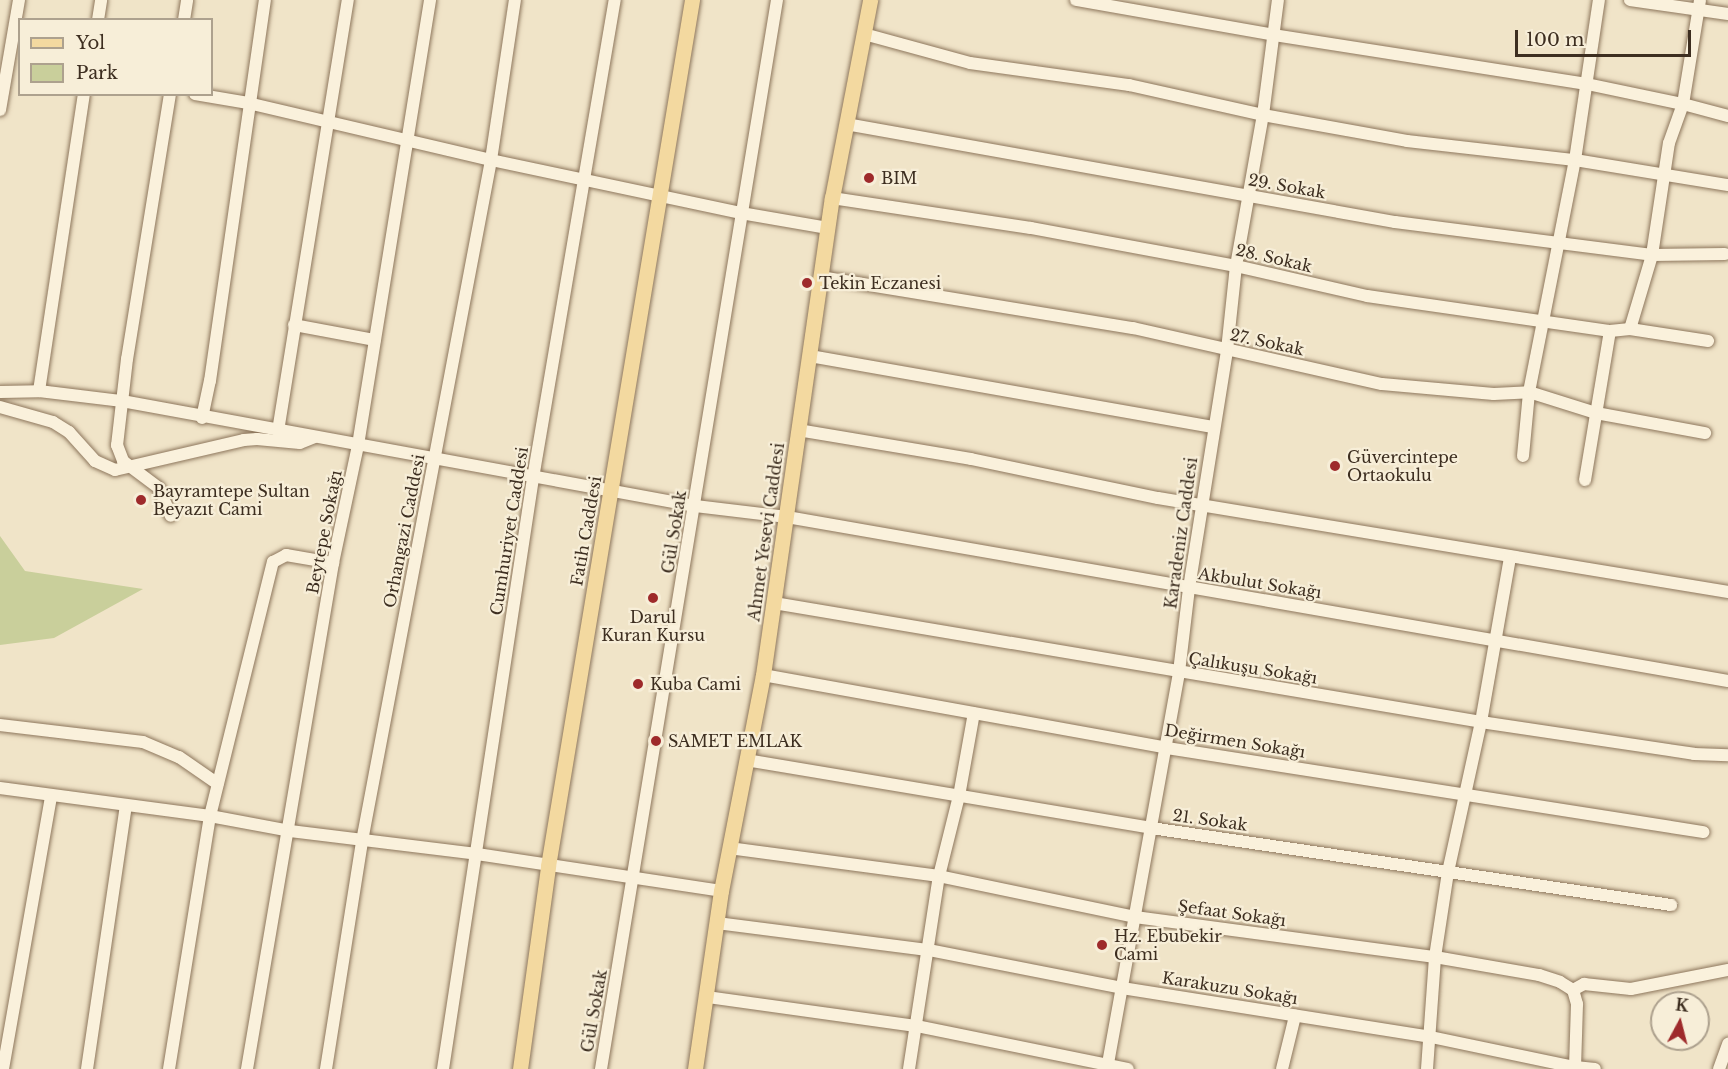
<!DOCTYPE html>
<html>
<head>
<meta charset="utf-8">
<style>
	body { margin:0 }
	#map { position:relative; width:1728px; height:1069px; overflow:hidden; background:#f0e4c8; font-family:"Libre Baskerville",serif }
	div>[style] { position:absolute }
	.green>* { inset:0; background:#c9cf9b }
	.roads { filter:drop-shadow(0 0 2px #8d765c) drop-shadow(0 0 2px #8d765c) }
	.minor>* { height:12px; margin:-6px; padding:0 6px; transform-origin:6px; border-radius:6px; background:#faf1dc }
	.major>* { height:15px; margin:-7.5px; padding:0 7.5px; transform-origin:7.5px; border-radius:7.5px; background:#f3d9a0 }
	.dots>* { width:16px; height:16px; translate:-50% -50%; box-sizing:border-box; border:3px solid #f7eed8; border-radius:50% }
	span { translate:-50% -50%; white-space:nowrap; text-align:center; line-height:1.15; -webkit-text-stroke:4.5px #f7eed8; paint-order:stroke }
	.poi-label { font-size:16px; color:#3d2e20 }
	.left { translate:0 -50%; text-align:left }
	.street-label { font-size:16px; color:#3d2e20 }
	.legend { position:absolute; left:18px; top:18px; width:195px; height:78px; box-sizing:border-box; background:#f7eed8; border:2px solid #ada18e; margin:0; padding:8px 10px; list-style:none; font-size:18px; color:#3d2e20 }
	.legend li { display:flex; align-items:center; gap:12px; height:30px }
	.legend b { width:30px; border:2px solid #ada18e }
	.north { position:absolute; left:1650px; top:991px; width:60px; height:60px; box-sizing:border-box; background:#f7eed8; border:2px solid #ada18e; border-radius:50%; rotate:7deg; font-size:16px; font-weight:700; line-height:24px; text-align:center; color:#3d2e20 }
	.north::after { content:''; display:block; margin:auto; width:21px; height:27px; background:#9e2a2b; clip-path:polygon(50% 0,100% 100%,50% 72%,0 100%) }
	.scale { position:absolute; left:1515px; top:30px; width:176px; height:27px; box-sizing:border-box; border:3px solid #3d2e20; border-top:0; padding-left:8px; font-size:18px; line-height:21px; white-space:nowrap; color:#3d2e20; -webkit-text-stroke:4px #f7eed8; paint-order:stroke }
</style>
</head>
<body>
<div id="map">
	<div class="green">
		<i style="clip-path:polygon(0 536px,25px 571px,143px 589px,54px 638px,0 645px)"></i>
	</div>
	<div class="roads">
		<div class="minor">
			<i style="left:1076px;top:0;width:201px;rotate:10deg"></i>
			<i style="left:1274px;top:35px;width:317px;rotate:8.9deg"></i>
			<i style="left:1587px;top:84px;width:98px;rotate:11.8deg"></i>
			<i style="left:1683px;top:104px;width:47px;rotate:14.9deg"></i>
			<i style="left:1630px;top:0;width:99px;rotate:8.1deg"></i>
			<i style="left:98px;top:20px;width:20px;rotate:-81deg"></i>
			<i style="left:184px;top:20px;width:20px;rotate:-81deg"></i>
			<i style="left:864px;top:34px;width:110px;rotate:15.3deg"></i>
			<i style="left:970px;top:63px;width:161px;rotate:7.9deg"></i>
			<i style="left:1129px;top:85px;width:137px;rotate:12.6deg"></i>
			<i style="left:1263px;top:115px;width:146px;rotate:10.2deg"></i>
			<i style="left:1407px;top:141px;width:169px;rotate:6.5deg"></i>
			<i style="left:1575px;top:160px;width:155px;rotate:9.3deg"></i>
			<i style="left:170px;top:94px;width:268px;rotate:99.2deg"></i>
			<i style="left:127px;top:359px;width:87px;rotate:96.6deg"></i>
			<i style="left:117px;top:445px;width:17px;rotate:69deg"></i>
			<i style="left:123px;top:461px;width:45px;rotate:36.9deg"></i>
			<i style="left:159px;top:488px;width:30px;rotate:67deg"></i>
			<i style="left:195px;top:94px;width:54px;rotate:9.6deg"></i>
			<i style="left:248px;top:103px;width:250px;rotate:13.2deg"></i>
			<i style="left:491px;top:160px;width:256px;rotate:12deg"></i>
			<i style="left:741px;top:213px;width:88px;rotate:9.8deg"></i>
			<i style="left:0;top:110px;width:112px;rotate:-80.2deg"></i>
			<i style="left:846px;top:124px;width:558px;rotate:10.12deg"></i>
			<i style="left:1395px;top:222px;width:259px;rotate:7.3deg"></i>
			<i style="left:1652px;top:255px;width:73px;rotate:-0.8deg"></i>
			<i style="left:832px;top:198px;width:201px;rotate:8.6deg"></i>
			<i style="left:1031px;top:228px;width:208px;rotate:10.5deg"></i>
			<i style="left:1236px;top:266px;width:134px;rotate:12.9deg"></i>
			<i style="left:1367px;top:296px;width:246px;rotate:8.2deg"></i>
			<i style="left:1610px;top:331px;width:20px;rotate:-6deg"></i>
			<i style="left:1630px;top:329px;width:79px;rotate:8.7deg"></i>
			<i style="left:820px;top:277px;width:317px;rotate:9.3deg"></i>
			<i style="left:1133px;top:328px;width:255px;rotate:12.7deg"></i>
			<i style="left:1382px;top:384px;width:112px;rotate:5.1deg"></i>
			<i style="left:1494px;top:394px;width:35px;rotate:-3deg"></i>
			<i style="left:1529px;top:392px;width:70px;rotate:17.4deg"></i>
			<i style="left:1596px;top:413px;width:111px;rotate:10.4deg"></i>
			<i style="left:294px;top:325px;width:82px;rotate:10.5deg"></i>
			<i style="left:1630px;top:329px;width:77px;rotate:-73.4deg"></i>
			<i style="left:1652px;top:255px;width:113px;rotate:-81.4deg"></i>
			<i style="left:1669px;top:143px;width:41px;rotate:-70.3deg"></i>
			<i style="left:1683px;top:104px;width:105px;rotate:-80.7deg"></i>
			<i style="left:810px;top:356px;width:409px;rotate:10deg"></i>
			<i style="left:39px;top:391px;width:300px;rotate:-81.4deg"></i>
			<i style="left:0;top:392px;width:39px;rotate:-1deg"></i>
			<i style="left:39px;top:391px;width:84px;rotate:6.9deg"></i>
			<i style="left:122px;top:401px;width:583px;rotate:10.38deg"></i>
			<i style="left:695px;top:506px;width:93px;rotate:6.8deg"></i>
			<i style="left:787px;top:517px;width:955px;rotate:9.89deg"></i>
			<i style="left:0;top:407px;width:55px;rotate:15.8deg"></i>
			<i style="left:53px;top:422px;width:19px;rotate:32deg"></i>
			<i style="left:69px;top:432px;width:39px;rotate:48deg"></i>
			<i style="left:95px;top:461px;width:22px;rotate:24deg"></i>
			<i style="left:115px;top:470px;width:132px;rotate:-13.1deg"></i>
			<i style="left:244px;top:440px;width:13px;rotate:-4deg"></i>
			<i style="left:257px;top:439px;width:43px;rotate:5.3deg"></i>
			<i style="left:300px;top:443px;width:16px;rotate:-22deg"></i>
			<i style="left:202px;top:418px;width:38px;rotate:-78deg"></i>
			<i style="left:210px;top:381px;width:385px;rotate:-81.8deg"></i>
			<i style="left:798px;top:430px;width:175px;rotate:9.5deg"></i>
			<i style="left:971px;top:459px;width:191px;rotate:11.8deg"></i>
			<i style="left:1158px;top:498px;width:578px;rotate:9.36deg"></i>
			<i style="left:278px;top:431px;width:437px;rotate:-80.8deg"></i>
			<i style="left:1523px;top:456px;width:64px;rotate:-84.6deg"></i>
			<i style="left:1529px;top:392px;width:237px;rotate:-78.8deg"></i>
			<i style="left:1575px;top:160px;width:162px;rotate:-81.5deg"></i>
			<i style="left:1585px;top:480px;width:151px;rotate:-80.5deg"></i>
			<i style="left:774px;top:603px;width:717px;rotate:9.55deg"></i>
			<i style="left:1481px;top:722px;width:215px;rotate:8.5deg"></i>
			<i style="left:1694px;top:754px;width:34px;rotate:2deg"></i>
			<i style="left:763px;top:675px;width:411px;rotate:10.2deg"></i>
			<i style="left:1167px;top:748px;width:543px;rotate:8.91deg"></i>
			<i style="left:0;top:725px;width:144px;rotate:6.8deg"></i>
			<i style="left:143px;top:742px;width:39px;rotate:23deg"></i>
			<i style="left:179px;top:757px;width:47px;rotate:34.7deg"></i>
			<i style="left:746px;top:760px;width:411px;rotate:9.5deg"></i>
			<i style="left:1151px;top:828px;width:526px;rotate:8.42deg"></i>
			<i style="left:0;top:788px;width:212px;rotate:7.6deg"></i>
			<i style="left:210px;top:816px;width:81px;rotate:10.6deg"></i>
			<i style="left:290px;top:831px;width:188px;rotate:7deg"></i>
			<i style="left:477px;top:854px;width:247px;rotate:8.6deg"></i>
			<i style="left:729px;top:848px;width:212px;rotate:7.6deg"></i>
			<i style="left:939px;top:876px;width:200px;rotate:11.8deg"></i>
			<i style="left:1135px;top:917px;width:303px;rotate:7.6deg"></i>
			<i style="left:1435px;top:957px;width:106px;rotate:9.8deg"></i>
			<i style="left:1539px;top:975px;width:22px;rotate:18deg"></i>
			<i style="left:1560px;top:982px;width:15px;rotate:32deg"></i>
			<i style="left:717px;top:923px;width:214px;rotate:7.3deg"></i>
			<i style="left:929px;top:950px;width:197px;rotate:11.1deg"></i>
			<i style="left:1122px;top:988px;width:313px;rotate:9deg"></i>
			<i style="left:1431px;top:1037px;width:147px;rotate:11.8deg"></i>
			<i style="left:1575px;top:1067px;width:20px;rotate:6deg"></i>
			<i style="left:1573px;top:990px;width:13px;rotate:-29deg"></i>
			<i style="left:1584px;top:984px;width:47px;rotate:6.1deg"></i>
			<i style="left:1631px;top:989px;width:99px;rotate:-11.1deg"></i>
			<i style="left:1573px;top:990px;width:15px;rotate:74deg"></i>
			<i style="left:1577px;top:1004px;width:65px;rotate:91.8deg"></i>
			<i style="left:707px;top:997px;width:212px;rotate:7.9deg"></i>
			<i style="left:917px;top:1026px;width:215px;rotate:11.5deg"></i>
			<i style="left:3px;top:1069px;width:277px;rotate:-80deg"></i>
			<i style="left:87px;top:1069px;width:266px;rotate:-81.6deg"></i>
			<i style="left:169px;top:1069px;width:256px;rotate:-80.8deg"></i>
			<i style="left:210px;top:816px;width:262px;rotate:-76.1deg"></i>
			<i style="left:273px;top:562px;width:15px;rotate:-28deg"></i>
			<i style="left:286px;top:555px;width:48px;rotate:9.7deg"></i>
			<i style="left:247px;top:1069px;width:513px;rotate:-80.35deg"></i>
			<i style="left:333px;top:563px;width:121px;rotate:-78deg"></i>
			<i style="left:358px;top:445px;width:451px;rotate:-80.8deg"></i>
			<i style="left:326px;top:1069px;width:231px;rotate:-81deg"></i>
			<i style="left:362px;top:841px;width:693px;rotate:-79.27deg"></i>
			<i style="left:491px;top:160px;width:162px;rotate:-81.5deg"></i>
			<i style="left:443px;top:1069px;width:598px;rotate:-81.34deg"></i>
			<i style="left:533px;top:478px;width:485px;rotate:-80.3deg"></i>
			<i style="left:601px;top:1069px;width:1083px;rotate:-80.65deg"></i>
			<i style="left:909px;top:1069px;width:195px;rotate:-81.2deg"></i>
			<i style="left:939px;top:876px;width:82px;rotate:-76deg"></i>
			<i style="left:959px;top:796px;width:84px;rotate:-79.8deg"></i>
			<i style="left:1107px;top:1069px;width:403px;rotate:-79.7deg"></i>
			<i style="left:1179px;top:672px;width:85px;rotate:-83.2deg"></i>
			<i style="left:1189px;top:588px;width:241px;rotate:-80.9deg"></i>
			<i style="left:1227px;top:350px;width:84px;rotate:-83.9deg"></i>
			<i style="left:1236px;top:266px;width:153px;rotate:-79.9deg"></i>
			<i style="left:1263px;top:115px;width:116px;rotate:-82.6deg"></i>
			<i style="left:1282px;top:1069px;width:55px;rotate:-76.2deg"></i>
			<i style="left:1427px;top:1069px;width:112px;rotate:-85.9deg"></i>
			<i style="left:1435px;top:957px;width:86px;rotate:-81.3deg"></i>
			<i style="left:1448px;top:872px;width:154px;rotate:-77.6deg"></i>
			<i style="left:1481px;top:722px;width:168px;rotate:-80deg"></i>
			<i style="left:1719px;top:1069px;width:27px;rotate:-70deg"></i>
		</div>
		<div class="major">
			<i style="left:520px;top:1069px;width:205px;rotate:-82.1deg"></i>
			<i style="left:548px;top:866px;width:878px;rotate:-80.56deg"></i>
			<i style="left:695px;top:1069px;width:180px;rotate:-81.7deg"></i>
			<i style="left:721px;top:891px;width:220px;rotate:-79deg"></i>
			<i style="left:763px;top:675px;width:482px;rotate:-81.8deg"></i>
			<i style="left:832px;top:198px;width:202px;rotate:-79.1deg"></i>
		</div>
	</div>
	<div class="dots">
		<i style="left:869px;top:178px;background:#9e2a2b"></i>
		<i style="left:807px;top:283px;background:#9e2a2b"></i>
		<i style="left:1335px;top:466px;background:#9e2a2b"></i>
		<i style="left:141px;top:500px;background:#9e2a2b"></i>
		<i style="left:653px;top:598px;background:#9e2a2b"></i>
		<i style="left:638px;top:684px;background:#9e2a2b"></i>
		<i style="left:656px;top:741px;background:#9e2a2b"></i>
		<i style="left:1102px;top:945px;background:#9e2a2b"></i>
	</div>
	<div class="poi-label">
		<span class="left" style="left:881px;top:178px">BIM</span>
		<span class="left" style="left:819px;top:283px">Tekin Eczanesi</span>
		<span class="left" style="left:1347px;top:466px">Güvercintepe<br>Ortaokulu</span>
		<span class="left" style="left:153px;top:500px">Bayramtepe Sultan<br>Beyazıt Cami</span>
		<span style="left:653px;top:626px">Darul<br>Kuran Kursu</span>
		<span class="left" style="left:650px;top:684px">Kuba Cami</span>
		<span class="left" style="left:668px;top:741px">SAMET EMLAK</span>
		<span class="left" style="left:1114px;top:945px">Hz. Ebubekir<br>Cami</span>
	</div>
	<div class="street-label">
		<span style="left:1287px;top:186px;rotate:10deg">29. Sokak</span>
		<span style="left:1274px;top:258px;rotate:13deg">28. Sokak</span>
		<span style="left:1267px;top:342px;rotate:12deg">27. Sokak</span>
		<span style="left:404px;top:531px;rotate:-79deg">Orhangazi Caddesi</span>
		<span style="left:509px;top:531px;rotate:-81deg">Cumhuriyet Caddesi</span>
		<span style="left:586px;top:531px;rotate:-80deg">Fatih Caddesi</span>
		<span style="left:324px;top:532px;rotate:-79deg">Beytepe Sokağı</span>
		<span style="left:674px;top:532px;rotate:-81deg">Gül Sokak</span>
		<span style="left:766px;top:532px;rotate:-82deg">Ahmet Yesevi Caddesi</span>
		<span style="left:1181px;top:533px;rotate:-82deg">Karadeniz Caddesi</span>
		<span style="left:1260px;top:583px;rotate:9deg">Akbulut Sokağı</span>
		<span style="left:1253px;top:668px;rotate:9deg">Çalıkuşu Sokağı</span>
		<span style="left:1235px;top:741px;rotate:9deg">Değirmen Sokağı</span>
		<span style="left:1210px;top:820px;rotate:8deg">21. Sokak</span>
		<span style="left:1232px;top:913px;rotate:8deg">Şefaat Sokağı</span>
		<span style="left:1230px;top:988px;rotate:9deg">Karakuzu Sokağı</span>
		<span style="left:594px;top:1011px;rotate:-80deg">Gül Sokak</span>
	</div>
	<ul class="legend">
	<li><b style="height:8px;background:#f3d9a0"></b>Yol</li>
	<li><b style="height:16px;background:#c9cf9b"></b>Park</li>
	</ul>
	<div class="north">K</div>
	<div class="scale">100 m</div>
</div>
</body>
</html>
